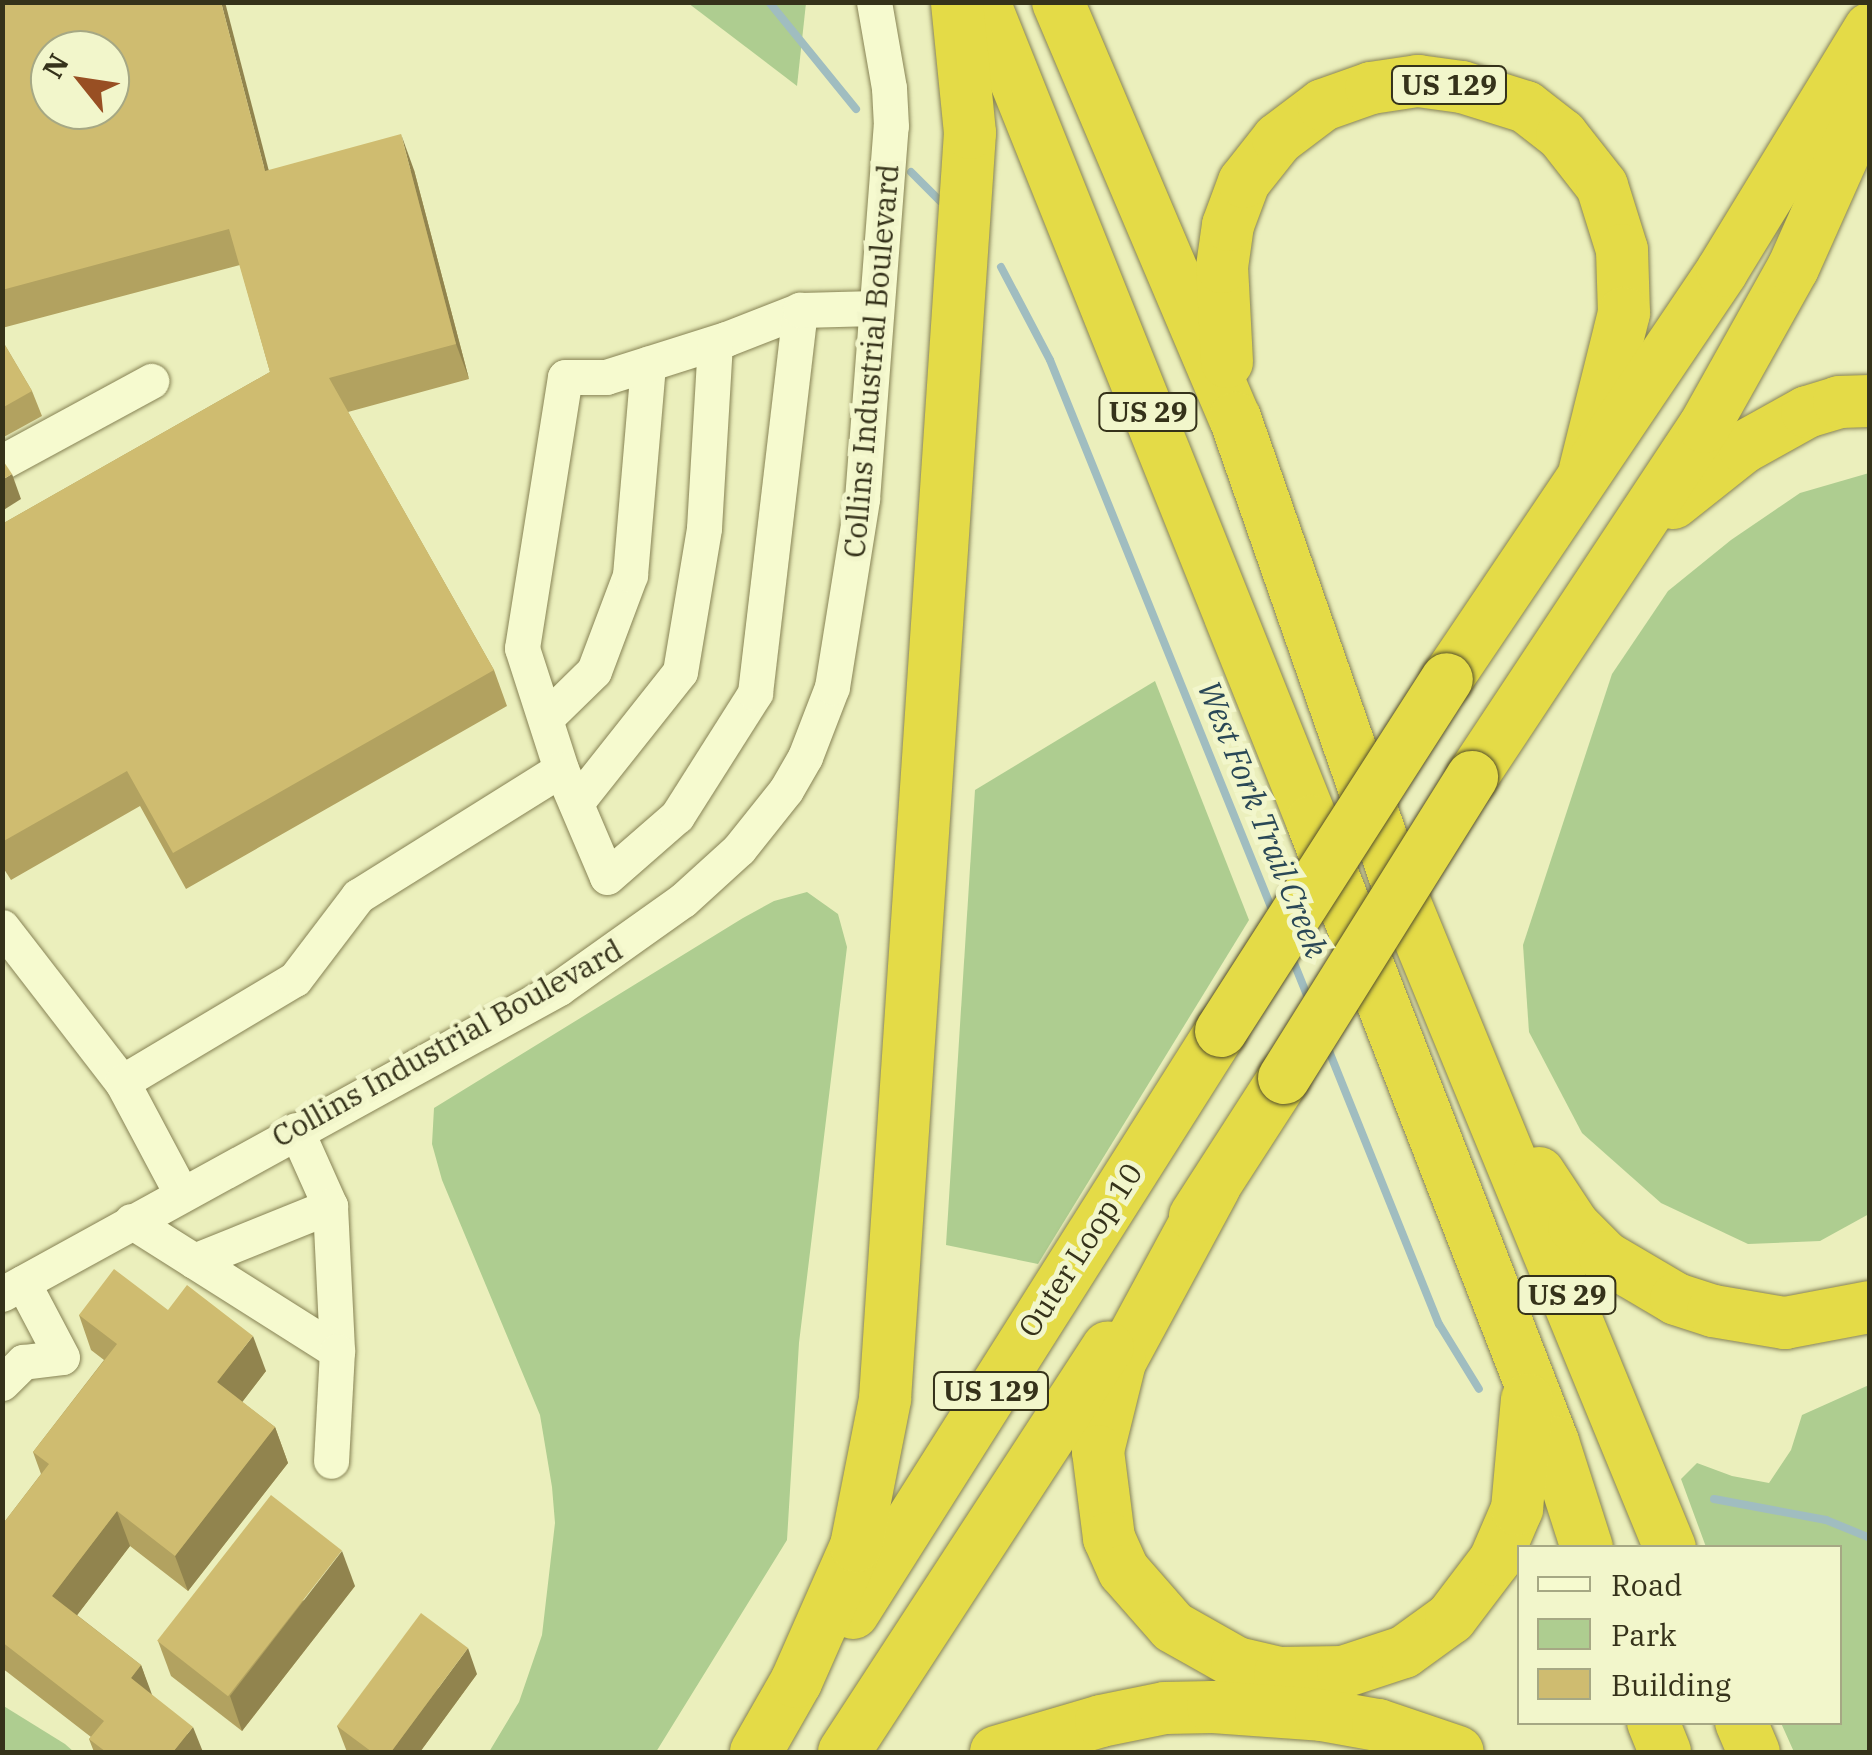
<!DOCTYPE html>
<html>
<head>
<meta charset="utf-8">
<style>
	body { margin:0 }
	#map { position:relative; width:1872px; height:1755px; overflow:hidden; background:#ebefbc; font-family:"IBM Plex Serif",serif }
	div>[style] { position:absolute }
	.green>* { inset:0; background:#aecd90 }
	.stream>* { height:8px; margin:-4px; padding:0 4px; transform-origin:4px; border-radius:4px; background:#a0bdc0 }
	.roads { filter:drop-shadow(0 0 2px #878355) drop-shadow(0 0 2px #878355) }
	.minor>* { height:35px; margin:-17.5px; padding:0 17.5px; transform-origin:17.5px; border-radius:17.5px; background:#f6facf }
	.highway>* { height:52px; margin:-26px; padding:0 26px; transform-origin:26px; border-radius:26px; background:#e4db47 }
	.bridges { filter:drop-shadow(0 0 2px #544e2a) drop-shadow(0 0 2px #544e2a) }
	.highway-bridge>* { height:52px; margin:-26px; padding:0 26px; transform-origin:26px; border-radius:26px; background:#e4db47 }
	.wall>* { inset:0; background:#b2a260 }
	.shaded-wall>* { inset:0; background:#91844e }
	.building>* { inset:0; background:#cfbc70; transform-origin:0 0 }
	span { translate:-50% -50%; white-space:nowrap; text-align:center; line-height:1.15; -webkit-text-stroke:10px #f2f6cb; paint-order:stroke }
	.shield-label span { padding:2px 8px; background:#f2f6cb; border:2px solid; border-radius:8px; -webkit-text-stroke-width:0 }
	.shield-label { font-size:28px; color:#35321a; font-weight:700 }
	.street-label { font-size:30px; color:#35321a }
	.water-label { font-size:32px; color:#294756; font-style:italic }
	.frame { position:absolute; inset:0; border:5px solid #35321a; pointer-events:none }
	.legend { position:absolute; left:1517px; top:1545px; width:325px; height:180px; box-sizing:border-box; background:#f2f6cb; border:2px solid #a6a884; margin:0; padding:12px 18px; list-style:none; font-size:30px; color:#35321a }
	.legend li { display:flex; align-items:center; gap:20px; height:50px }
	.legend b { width:50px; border:2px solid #a6a884 }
	.north { position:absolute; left:30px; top:30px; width:100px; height:100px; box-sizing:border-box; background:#f2f6cb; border:2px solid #a6a884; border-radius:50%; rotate:300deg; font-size:28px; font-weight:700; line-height:40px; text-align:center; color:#35321a }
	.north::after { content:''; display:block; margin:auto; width:35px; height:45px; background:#984f23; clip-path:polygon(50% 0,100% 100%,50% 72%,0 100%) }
</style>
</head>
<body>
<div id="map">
	<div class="green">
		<i style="clip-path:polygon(688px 3px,806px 3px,797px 86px)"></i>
		<i style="clip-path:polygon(1869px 473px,1869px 1214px,1820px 1241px,1748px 1244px,1661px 1203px,1582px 1133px,1529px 1032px,1523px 945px,1612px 674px,1668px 591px,1731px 540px,1800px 493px)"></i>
		<i style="clip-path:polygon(1155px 681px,1249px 920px,1038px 1264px,946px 1245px,975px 790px)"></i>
		<i style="clip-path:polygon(807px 892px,838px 914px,847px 947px,799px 1343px,787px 1540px,656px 1752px,489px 1752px,519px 1702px,542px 1635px,555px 1523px,552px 1487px,540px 1415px,442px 1180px,432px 1144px,434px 1108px,743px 918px,774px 901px)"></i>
		<i style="clip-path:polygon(1869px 1385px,1869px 1752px,1794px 1752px,1781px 1723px,1840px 1722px,1840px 1548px,1706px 1547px,1681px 1479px,1697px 1463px,1732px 1476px,1769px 1483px,1791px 1450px,1802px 1415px)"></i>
		<i style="clip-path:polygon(2px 1705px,65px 1744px,74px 1752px,3px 1752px)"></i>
	</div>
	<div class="stream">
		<i style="left:769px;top:2px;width:138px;rotate:50.9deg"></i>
		<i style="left:911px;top:172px;width:42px;rotate:45deg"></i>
		<i style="left:1001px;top:267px;width:105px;rotate:62.2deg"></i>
		<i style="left:1050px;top:360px;width:595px;rotate:68deg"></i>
		<i style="left:1292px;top:958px;width:45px;rotate:68deg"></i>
		<i style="left:1327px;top:1046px;width:300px;rotate:68.1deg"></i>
		<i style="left:1439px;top:1324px;width:76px;rotate:58.4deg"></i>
		<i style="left:1714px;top:1499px;width:114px;rotate:10.6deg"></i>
		<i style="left:1826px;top:1520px;width:48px;rotate:22.2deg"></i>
	</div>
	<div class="roads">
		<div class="minor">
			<i style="left:2px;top:462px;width:170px;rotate:-28.5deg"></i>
			<i style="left:546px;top:718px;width:67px;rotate:-44.4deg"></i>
			<i style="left:594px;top:671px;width:103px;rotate:-69.4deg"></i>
			<i style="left:630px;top:575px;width:212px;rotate:-85.1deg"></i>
			<i style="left:561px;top:769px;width:127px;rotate:-107.9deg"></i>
			<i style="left:522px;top:648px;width:274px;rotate:-81deg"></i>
			<i style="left:565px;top:377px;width:41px"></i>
			<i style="left:606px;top:377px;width:126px;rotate:-17.6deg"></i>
			<i style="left:726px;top:339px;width:79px;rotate:-21.4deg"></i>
			<i style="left:576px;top:803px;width:167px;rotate:-51.6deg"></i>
			<i style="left:680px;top:672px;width:146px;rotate:-80.5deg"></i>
			<i style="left:704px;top:528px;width:185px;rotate:-86.6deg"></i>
			<i style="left:2px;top:927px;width:196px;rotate:52.3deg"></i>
			<i style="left:122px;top:1082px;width:126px;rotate:62deg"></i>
			<i style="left:122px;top:1082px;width:201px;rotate:-30.8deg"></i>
			<i style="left:295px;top:979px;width:104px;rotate:-52.8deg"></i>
			<i style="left:358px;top:896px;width:239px;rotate:-32deg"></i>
			<i style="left:561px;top:769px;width:117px;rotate:66.9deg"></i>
			<i style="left:607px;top:877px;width:93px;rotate:-41.1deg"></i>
			<i style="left:677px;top:816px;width:146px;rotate:-57.6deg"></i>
			<i style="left:755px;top:693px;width:386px;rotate:-83.3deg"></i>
			<i style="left:800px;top:310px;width:76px;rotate:-1.5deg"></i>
			<i style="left:296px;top:1130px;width:83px;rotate:65.9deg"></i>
			<i style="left:330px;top:1206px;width:145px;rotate:87.2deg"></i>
			<i style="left:131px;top:1221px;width:244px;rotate:32.3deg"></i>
			<i style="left:337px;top:1351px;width:110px;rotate:93.1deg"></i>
			<i style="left:194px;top:1261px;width:147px;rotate:-22deg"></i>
			<i style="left:2px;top:1294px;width:636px;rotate:-28.78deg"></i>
			<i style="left:559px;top:988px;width:152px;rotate:-35.4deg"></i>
			<i style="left:683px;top:900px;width:76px;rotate:-42.3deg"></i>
			<i style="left:739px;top:849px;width:75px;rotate:-51.5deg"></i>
			<i style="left:786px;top:790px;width:38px;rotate:-60deg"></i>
			<i style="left:805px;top:757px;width:75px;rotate:-68.9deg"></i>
			<i style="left:832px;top:687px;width:190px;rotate:-80.9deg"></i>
			<i style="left:862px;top:499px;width:374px;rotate:-85.6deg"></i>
			<i style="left:891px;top:126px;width:38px;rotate:-93deg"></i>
			<i style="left:889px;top:88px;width:87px;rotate:-99.9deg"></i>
			<i style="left:2px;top:1383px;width:30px;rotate:-45deg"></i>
			<i style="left:23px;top:1362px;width:39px;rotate:-7deg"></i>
			<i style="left:62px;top:1357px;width:84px;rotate:-117.8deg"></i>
		</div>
		<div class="highway">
			<i style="left:984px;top:2px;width:882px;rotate:68.17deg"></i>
			<i style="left:1312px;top:821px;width:666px;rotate:68.79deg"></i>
			<i style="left:1553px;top:1442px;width:111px;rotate:72.2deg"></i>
			<i style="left:1058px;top:2px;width:452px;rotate:67deg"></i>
			<i style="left:1235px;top:418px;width:501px;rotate:70.77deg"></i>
			<i style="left:1400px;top:891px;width:710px;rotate:67.66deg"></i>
			<i style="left:1227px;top:362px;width:95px;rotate:-93deg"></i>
			<i style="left:1222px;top:267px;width:42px;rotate:-81.9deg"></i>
			<i style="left:1228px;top:225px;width:46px;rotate:-69.6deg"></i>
			<i style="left:1244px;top:182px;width:55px;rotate:-51.7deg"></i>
			<i style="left:1278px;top:139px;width:56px;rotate:-37.1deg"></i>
			<i style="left:1323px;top:105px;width:51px;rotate:-19.5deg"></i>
			<i style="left:1371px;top:88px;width:48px;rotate:-8.5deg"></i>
			<i style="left:1418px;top:81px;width:44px;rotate:7.8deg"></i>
			<i style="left:1462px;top:87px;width:67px;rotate:17.4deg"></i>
			<i style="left:1526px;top:107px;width:46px;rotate:37.9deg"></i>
			<i style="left:1562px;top:135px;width:65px;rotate:51.9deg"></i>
			<i style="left:1602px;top:186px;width:67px;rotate:72.6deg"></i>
			<i style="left:1622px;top:250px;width:63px;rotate:88.2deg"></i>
			<i style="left:1624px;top:313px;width:162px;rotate:104deg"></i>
			<i style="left:1673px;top:503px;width:90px;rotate:-38.3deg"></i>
			<i style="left:1744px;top:447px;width:72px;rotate:-29.1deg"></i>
			<i style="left:1807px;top:412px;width:34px;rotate:-17deg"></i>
			<i style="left:1839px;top:402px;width:31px;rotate:-2deg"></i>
			<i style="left:1447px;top:679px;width:492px;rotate:-56deg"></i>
			<i style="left:1722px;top:271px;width:284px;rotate:-58.6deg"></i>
			<i style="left:1472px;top:777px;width:420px;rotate:-56.5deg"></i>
			<i style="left:1704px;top:427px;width:182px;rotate:-60.8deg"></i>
			<i style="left:1793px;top:268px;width:189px;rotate:-66deg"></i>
			<i style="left:1539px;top:1173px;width:64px;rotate:56.6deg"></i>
			<i style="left:1574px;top:1226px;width:44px;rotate:45deg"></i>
			<i style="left:1605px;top:1257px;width:82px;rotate:30.6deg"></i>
			<i style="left:1676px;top:1299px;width:39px;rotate:18deg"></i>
			<i style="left:1713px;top:1311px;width:73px;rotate:9.5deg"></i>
			<i style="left:1785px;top:1323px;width:86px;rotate:-10.7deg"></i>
			<i style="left:1214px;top:1188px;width:198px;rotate:118.4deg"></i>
			<i style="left:1120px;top:1362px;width:92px;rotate:103.9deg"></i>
			<i style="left:1098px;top:1451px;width:88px;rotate:82.8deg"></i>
			<i style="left:1109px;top:1538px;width:36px;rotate:66deg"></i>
			<i style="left:1124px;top:1571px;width:74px;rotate:48.8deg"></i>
			<i style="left:1173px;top:1627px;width:73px;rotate:29.4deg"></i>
			<i style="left:1237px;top:1663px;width:44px;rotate:13.1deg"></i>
			<i style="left:1280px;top:1673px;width:63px;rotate:-0.9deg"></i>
			<i style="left:1343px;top:1672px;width:64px;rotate:-18.2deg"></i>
			<i style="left:1404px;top:1652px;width:58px;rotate:-35.9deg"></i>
			<i style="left:1451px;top:1618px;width:73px;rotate:-52.8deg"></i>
			<i style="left:1495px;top:1560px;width:56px;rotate:-66.7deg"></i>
			<i style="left:1517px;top:1509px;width:110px;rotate:-84.8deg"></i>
			<i style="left:1195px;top:1216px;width:164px;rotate:-57.2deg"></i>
			<i style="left:853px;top:1613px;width:689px;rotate:-57.69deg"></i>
			<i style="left:1653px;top:1722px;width:32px;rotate:68deg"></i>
			<i style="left:1741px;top:1722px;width:33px;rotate:67deg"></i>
			<i style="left:756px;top:1752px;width:81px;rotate:-60.3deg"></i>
			<i style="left:796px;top:1682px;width:149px;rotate:-66.2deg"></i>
			<i style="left:856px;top:1546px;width:150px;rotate:-78.8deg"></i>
			<i style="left:885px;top:1399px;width:1269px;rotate:-86.16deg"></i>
			<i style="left:970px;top:133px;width:132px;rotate:-95.7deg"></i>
			<i style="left:844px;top:1752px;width:483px;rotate:-56.9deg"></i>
			<i style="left:996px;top:1752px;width:109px;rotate:-16.4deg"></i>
			<i style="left:1101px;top:1721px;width:65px;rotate:-11.5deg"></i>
			<i style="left:1165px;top:1708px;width:48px;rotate:-1.2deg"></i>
			<i style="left:1213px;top:1707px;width:108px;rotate:4.2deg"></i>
			<i style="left:1321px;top:1715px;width:58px;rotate:10deg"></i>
			<i style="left:1378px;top:1725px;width:84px;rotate:18.6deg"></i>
		</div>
	</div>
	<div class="bridges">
		<div class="highway-bridge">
			<i style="left:1221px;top:1031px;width:418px;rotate:-57.3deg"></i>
			<i style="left:1284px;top:1078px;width:355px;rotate:-58deg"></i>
		</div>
	</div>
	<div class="wall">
		<i style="clip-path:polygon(2px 2px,269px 170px,414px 170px,469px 379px,348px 412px,494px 670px,507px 706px,186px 889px,140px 806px,11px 880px,2px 866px,2px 524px,270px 372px,240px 265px,2px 328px)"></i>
		<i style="clip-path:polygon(2px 340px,32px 391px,42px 416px,2px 438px)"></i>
		<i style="clip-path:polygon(168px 1310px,266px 1371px,242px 1402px,275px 1427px,288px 1463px,188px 1591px,130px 1546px,77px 1615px,141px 1665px,151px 1694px,203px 1752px,94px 1752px,89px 1739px,91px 1737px,2px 1668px,2px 1525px,41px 1474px,33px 1452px,104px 1360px,91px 1350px,79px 1315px)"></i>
		<i style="clip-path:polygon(355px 1586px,242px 1731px,171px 1676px,158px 1641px)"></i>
		<i style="clip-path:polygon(477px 1674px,420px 1752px,347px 1752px,337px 1726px)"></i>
	</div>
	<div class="shaded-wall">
		<i style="clip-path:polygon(221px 2px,225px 2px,278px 206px,265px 171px)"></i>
		<i style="clip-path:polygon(401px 134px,414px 170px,469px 379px,456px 344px)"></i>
		<i style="clip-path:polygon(12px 474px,21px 499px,2px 511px,2px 480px)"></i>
		<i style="clip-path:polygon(253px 1336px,266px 1371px,230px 1418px,217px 1382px)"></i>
		<i style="clip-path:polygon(275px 1427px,288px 1463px,188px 1591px,175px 1556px)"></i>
		<i style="clip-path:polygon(117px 1511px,130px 1546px,65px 1631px,52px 1596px)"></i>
		<i style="clip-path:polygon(342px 1551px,355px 1586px,242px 1731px,230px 1696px)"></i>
		<i style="clip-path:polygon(468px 1648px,477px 1674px,420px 1752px,391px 1752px)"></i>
		<i style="clip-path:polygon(141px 1665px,154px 1700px,131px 1678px)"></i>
		<i style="clip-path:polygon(193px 1727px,203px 1752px,173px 1752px)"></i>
	</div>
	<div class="building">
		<i style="clip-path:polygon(evenodd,2px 2px,221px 2px,265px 171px,401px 134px,456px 344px,329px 378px,494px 670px,173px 853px,127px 771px,2px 842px,2px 524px,270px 372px,229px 229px,2px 290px,2px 2px,50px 50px,110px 50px,110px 110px,50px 110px,50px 50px)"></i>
		<i style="clip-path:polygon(2px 340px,32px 391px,2px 408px)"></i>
		<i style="clip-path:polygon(2px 459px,12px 474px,2px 480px)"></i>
		<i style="clip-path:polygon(114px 1269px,168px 1310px,187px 1285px,253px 1336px,217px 1382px,275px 1427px,175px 1556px,117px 1511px,52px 1596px,141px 1665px,131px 1678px,193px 1727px,173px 1752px,106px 1752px,89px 1739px,104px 1721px,2px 1642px,2px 1525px,49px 1464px,33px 1452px,117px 1344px,79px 1315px)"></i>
		<i style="left:271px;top:1495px;width:90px;height:185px;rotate:38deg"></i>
		<i style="clip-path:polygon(421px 1613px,468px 1648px,391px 1752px,372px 1752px,337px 1726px)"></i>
	</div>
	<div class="shield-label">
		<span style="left:1449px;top:85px">US 129</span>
		<span style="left:1148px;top:412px">US 29</span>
		<span style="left:1567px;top:1295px">US 29</span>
		<span style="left:991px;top:1391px">US 129</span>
	</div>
	<div class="street-label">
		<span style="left:871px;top:361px;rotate:-85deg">Collins Industrial Boulevard</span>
		<span style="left:447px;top:1043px;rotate:-29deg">Collins Industrial Boulevard</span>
		<span style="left:1080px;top:1250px;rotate:-57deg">Outer Loop 10</span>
	</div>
	<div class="water-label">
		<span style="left:1263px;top:819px;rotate:68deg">West Fork Trail Creek</span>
	</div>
	<div class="frame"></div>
	<ul class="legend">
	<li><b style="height:12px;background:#f6facf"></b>Road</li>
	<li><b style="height:28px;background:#aecd90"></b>Park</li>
	<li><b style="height:28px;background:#cfbc70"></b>Building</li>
	</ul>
	<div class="north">N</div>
</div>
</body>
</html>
